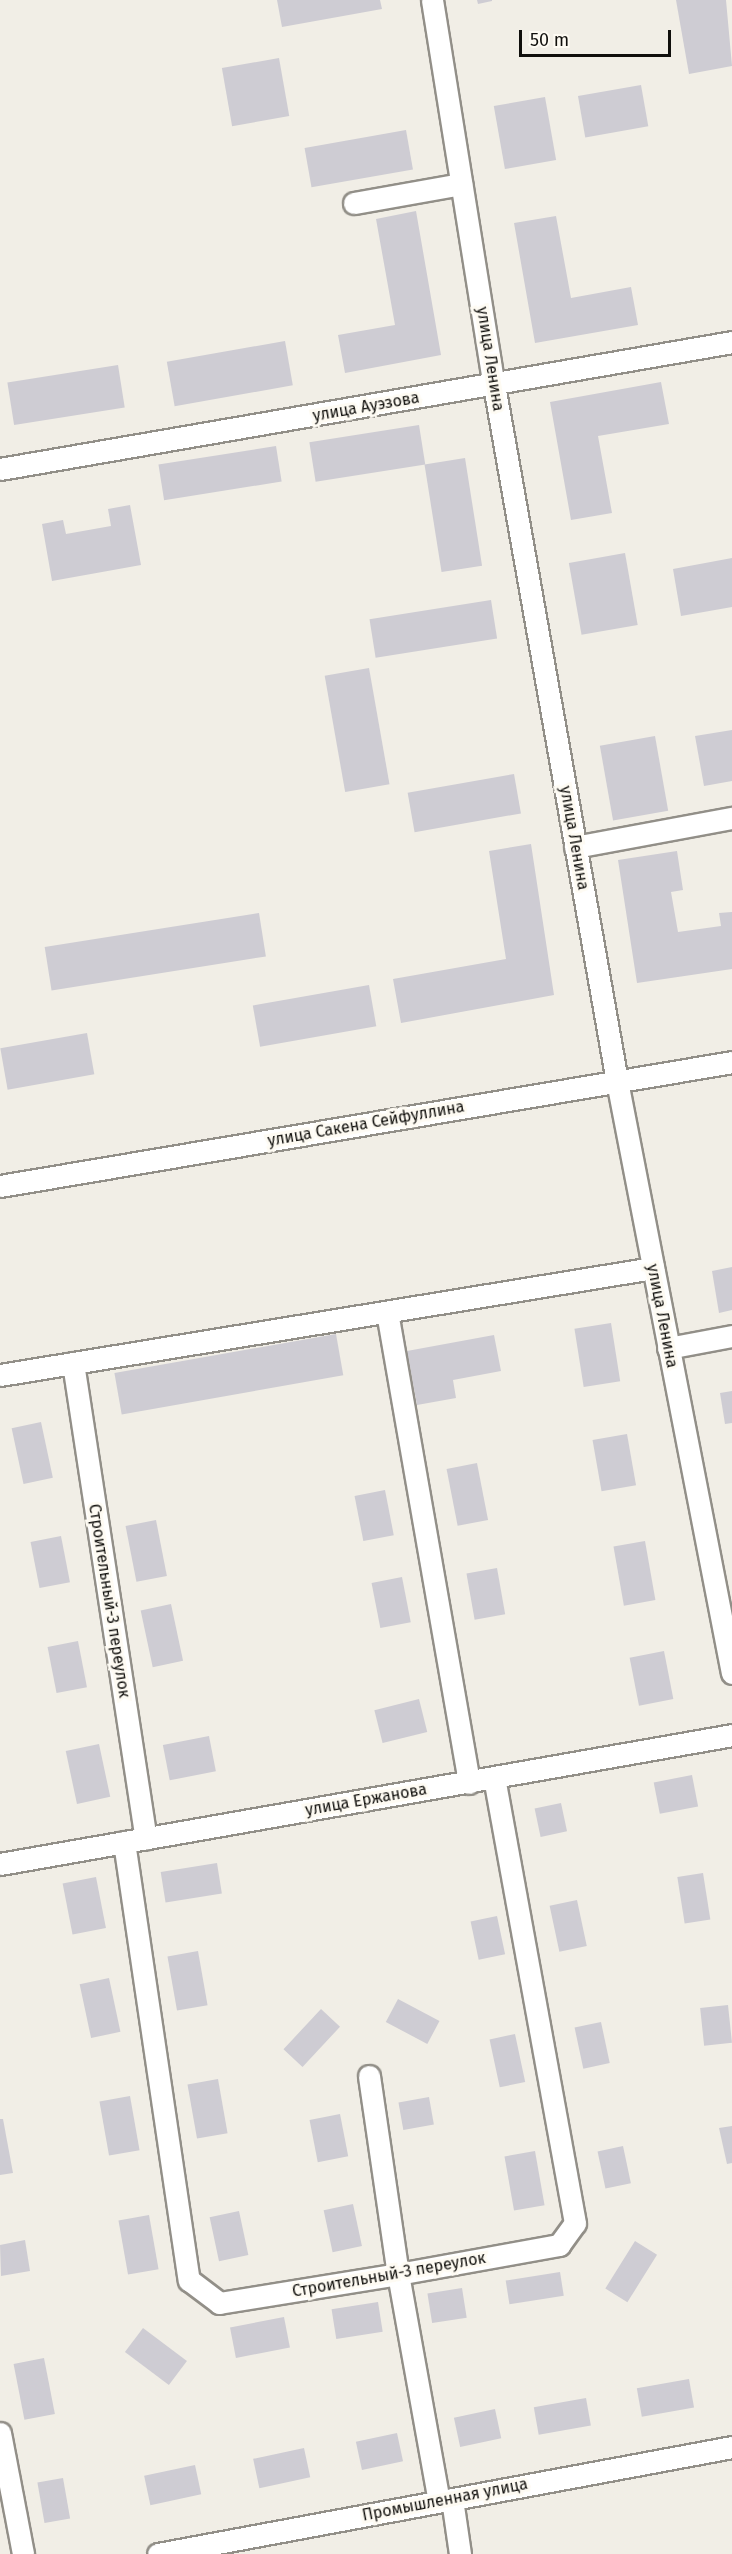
<!DOCTYPE html>
<html>
<head>
<meta charset="utf-8">
<style>
	body { margin:0 }
	#map { position:relative; width:732px; height:2554px; overflow:hidden; background:#f1eee6; font-family:"Fira Sans",sans-serif }
	div>[style] { position:absolute }
	.building>* { inset:0; background:#ceccd3; transform-origin:0 0 }
	.roads { filter:drop-shadow(2px 0 #928f88) drop-shadow(-2px 0 #928f88) drop-shadow(0 2px #928f88) drop-shadow(0 -2px #928f88) }
	.minor>* { height:21px; margin:-10.5px; padding:0 10.5px; transform-origin:10.5px; border-radius:10.5px; background:#fff }
	span { translate:-50% -50%; white-space:nowrap; text-align:center; line-height:1.15; -webkit-text-stroke:6px #fefbf3; paint-order:stroke }
	.street-label { font-size:16px; color:#100f0c }
	.scale { position:absolute; left:519px; top:30px; width:152px; height:27px; box-sizing:border-box; border:3px solid #100f0c; border-top:0; padding-left:8px; font-size:18px; line-height:21px; white-space:nowrap; color:#100f0c; -webkit-text-stroke:4px #fefbf3; paint-order:stroke }
</style>
</head>
<body>
<div id="map">
	<div class="building">
		<i style="clip-path:polygon(277px 0,380px 0,382px 9px,282px 27px)"></i>
		<i style="clip-path:polygon(477px 0,492px 0,492px 1px,478px 4px)"></i>
		<i style="clip-path:polygon(676px 0,726px 0,732px 66px,689px 74px)"></i>
		<i style="left:279px;top:58px;width:59px;height:58px;rotate:80deg"></i>
		<i style="left:641px;top:85px;width:42px;height:64px;rotate:80deg"></i>
		<i style="left:545px;top:97px;width:64px;height:52px;rotate:80deg"></i>
		<i style="left:406px;top:130px;width:40px;height:103px;rotate:80deg"></i>
		<i style="clip-path:polygon(416px 211px,441px 355px,345px 373px,338px 335px,395px 325px,376px 219px)"></i>
		<i style="clip-path:polygon(556px 216px,571px 298px,631px 287px,638px 325px,535px 343px,514px 223px)"></i>
		<i style="left:285px;top:341px;width:45px;height:120px;rotate:80deg"></i>
		<i style="left:118px;top:365px;width:43px;height:112px;rotate:81deg"></i>
		<i style="clip-path:polygon(661px 382px,669px 424px,598px 436px,612px 513px,571px 520px,550px 402px)"></i>
		<i style="left:419px;top:425px;width:40px;height:111px;rotate:81deg"></i>
		<i style="left:276px;top:446px;width:36px;height:119px;rotate:81deg"></i>
		<i style="left:465px;top:458px;width:109px;height:41px;rotate:81deg"></i>
		<i style="clip-path:polygon(130px 505px,141px 565px,52px 581px,42px 524px,63px 520px,66px 534px,111px 526px,108px 509px)"></i>
		<i style="left:625px;top:553px;width:73px;height:57px;rotate:80deg"></i>
		<i style="clip-path:polygon(732px 558px,732px 607px,681px 616px,673px 569px)"></i>
		<i style="left:491px;top:600px;width:39px;height:123px;rotate:81deg"></i>
		<i style="left:369px;top:668px;width:118px;height:45px;rotate:80deg"></i>
		<i style="clip-path:polygon(732px 730px,732px 781px,704px 786px,695px 736px)"></i>
		<i style="left:655px;top:736px;width:76px;height:56px;rotate:80deg"></i>
		<i style="left:514px;top:774px;width:40px;height:108px;rotate:80deg"></i>
		<i style="clip-path:polygon(531px 844px,554px 995px,401px 1023px,393px 979px,506px 959px,489px 851px)"></i>
		<i style="clip-path:polygon(677px 851px,683px 890px,671px 892px,678px 932px,721px 926px,719px 913px,732px 912px,732px 969px,637px 983px,618px 860px)"></i>
		<i style="left:259px;top:913px;width:44px;height:217px;rotate:81deg"></i>
		<i style="left:369px;top:985px;width:42px;height:118px;rotate:80deg"></i>
		<i style="left:87px;top:1033px;width:42px;height:88px;rotate:80deg"></i>
		<i style="clip-path:polygon(732px 1267px,732px 1310px,719px 1313px,712px 1271px)"></i>
		<i style="left:611px;top:1323px;width:59px;height:37px;rotate:81deg"></i>
		<i style="left:336px;top:1334px;width:42px;height:225px;rotate:80deg"></i>
		<i style="clip-path:polygon(494px 1335px,501px 1371px,453px 1380px,456px 1398px,417px 1405px,407px 1351px)"></i>
		<i style="clip-path:polygon(732px 1391px,732px 1423px,725px 1424px,720px 1393px)"></i>
		<i style="left:41px;top:1422px;width:57px;height:30px;rotate:78deg"></i>
		<i style="left:627px;top:1434px;width:52px;height:35px;rotate:80deg"></i>
		<i style="left:477px;top:1463px;width:58px;height:31px;rotate:79deg"></i>
		<i style="left:385px;top:1490px;width:46px;height:31px;rotate:79deg"></i>
		<i style="left:156px;top:1520px;width:57px;height:31px;rotate:79deg"></i>
		<i style="left:61px;top:1536px;width:47px;height:31px;rotate:79deg"></i>
		<i style="left:645px;top:1541px;width:60px;height:32px;rotate:80deg"></i>
		<i style="left:497px;top:1568px;width:47px;height:31px;rotate:80deg"></i>
		<i style="left:402px;top:1577px;width:46px;height:31px;rotate:79deg"></i>
		<i style="left:171px;top:1604px;width:58px;height:31px;rotate:78deg"></i>
		<i style="left:78px;top:1641px;width:47px;height:31px;rotate:79deg"></i>
		<i style="left:664px;top:1651px;width:49px;height:35px;rotate:79deg"></i>
		<i style="left:419px;top:1699px;width:34px;height:46px;rotate:76deg"></i>
		<i style="left:209px;top:1736px;width:36px;height:47px;rotate:79deg"></i>
		<i style="left:99px;top:1744px;width:54px;height:34px;rotate:78deg"></i>
		<i style="left:692px;top:1775px;width:32px;height:39px;rotate:79deg"></i>
		<i style="left:561px;top:1803px;width:29px;height:27px;rotate:78deg"></i>
		<i style="left:217px;top:1863px;width:31px;height:57px;rotate:81deg"></i>
		<i style="left:703px;top:1873px;width:47px;height:26px;rotate:81deg"></i>
		<i style="left:96px;top:1877px;width:52px;height:34px;rotate:79deg"></i>
		<i style="left:577px;top:1900px;width:47px;height:28px;rotate:78deg"></i>
		<i style="left:497px;top:1916px;width:39px;height:27px;rotate:78deg"></i>
		<i style="left:198px;top:1951px;width:55px;height:31px;rotate:80deg"></i>
		<i style="left:109px;top:1978px;width:55px;height:30px;rotate:78deg"></i>
		<i style="left:398px;top:1999px;width:47px;height:26px;rotate:28deg"></i>
		<i style="left:728px;top:2005px;width:38px;height:28px;rotate:84deg"></i>
		<i style="left:321px;top:2009px;width:26px;height:55px;rotate:43deg"></i>
		<i style="left:601px;top:2022px;width:42px;height:27px;rotate:78deg"></i>
		<i style="left:515px;top:2034px;width:49px;height:26px;rotate:78deg"></i>
		<i style="left:218px;top:2079px;width:55px;height:31px;rotate:80deg"></i>
		<i style="left:130px;top:2096px;width:55px;height:31px;rotate:80deg"></i>
		<i style="left:429px;top:2097px;width:28px;height:31px;rotate:80deg"></i>
		<i style="left:340px;top:2114px;width:43px;height:31px;rotate:79deg"></i>
		<i style="clip-path:polygon(0 2119px,3px 2119px,13px 2173px,0 2175px)"></i>
		<i style="clip-path:polygon(732px 2126px,732px 2163px,727px 2164px,719px 2128px)"></i>
		<i style="left:623px;top:2146px;width:38px;height:26px;rotate:78deg"></i>
		<i style="left:535px;top:2151px;width:55px;height:31px;rotate:80deg"></i>
		<i style="left:353px;top:2204px;width:43px;height:30px;rotate:78deg"></i>
		<i style="left:239px;top:2211px;width:45px;height:30px;rotate:78deg"></i>
		<i style="left:149px;top:2215px;width:55px;height:31px;rotate:80deg"></i>
		<i style="clip-path:polygon(25px 2240px,30px 2271px,1px 2276px,0 2245px)"></i>
		<i style="left:635px;top:2241px;width:26px;height:56px;rotate:32deg"></i>
		<i style="left:560px;top:2272px;width:24px;height:55px;rotate:81deg"></i>
		<i style="left:462px;top:2288px;width:30px;height:35px;rotate:81deg"></i>
		<i style="left:378px;top:2302px;width:30px;height:47px;rotate:81deg"></i>
		<i style="left:284px;top:2317px;width:31px;height:55px;rotate:79deg"></i>
		<i style="left:143px;top:2328px;width:55px;height:30px;rotate:37deg"></i>
		<i style="left:44px;top:2358px;width:57px;height:31px;rotate:79deg"></i>
		<i style="left:689px;top:2379px;width:29px;height:53px;rotate:80deg"></i>
		<i style="left:586px;top:2398px;width:28px;height:53px;rotate:80deg"></i>
		<i style="left:495px;top:2409px;width:30px;height:42px;rotate:78deg"></i>
		<i style="left:397px;top:2433px;width:29px;height:42px;rotate:78deg"></i>
		<i style="left:304px;top:2448px;width:30px;height:52px;rotate:78deg"></i>
		<i style="left:195px;top:2465px;width:30px;height:52px;rotate:78deg"></i>
		<i style="left:63px;top:2478px;width:41px;height:26px;rotate:80deg"></i>
	</div>
	<div class="roads">
		<div class="minor">
			<i style="left:432px;top:0;width:390px;rotate:80.9deg"></i>
			<i style="left:494px;top:385px;width:707px;rotate:79.98deg"></i>
			<i style="left:617px;top:1081px;width:603px;rotate:79.01deg"></i>
			<i style="left:354px;top:203px;width:109px;rotate:-10.1deg"></i>
			<i style="left:0;top:469px;width:743px;rotate:-9.84deg"></i>
			<i style="left:575px;top:847px;width:160px;rotate:-10.5deg"></i>
			<i style="left:0;top:1186px;width:742px;rotate:-9.61deg"></i>
			<i style="left:387px;top:1312px;width:478px;rotate:80.1deg"></i>
			<i style="left:668px;top:1348px;width:65px;rotate:-10.6deg"></i>
			<i style="left:73px;top:1363px;width:481px;rotate:81.3deg"></i>
			<i style="left:0;top:1375px;width:662px;rotate:-9.31deg"></i>
			<i style="left:124px;top:1842px;width:443px;rotate:81.6deg"></i>
			<i style="left:189px;top:2280px;width:38px;rotate:37deg"></i>
			<i style="left:219px;top:2303px;width:181px;rotate:-9.2deg"></i>
			<i style="left:398px;top:2274px;width:164px;rotate:-10.2deg"></i>
			<i style="left:559px;top:2245px;width:27px;rotate:-54deg"></i>
			<i style="left:575px;top:2223px;width:452px;rotate:-100.3deg"></i>
			<i style="left:0;top:1864px;width:743px;rotate:-9.99deg"></i>
			<i style="left:369px;top:2076px;width:200px;rotate:81.7deg"></i>
			<i style="left:398px;top:2274px;width:231px;rotate:79.8deg"></i>
			<i style="left:0;top:2433px;width:123px;rotate:79.2deg"></i>
			<i style="left:452px;top:2499px;width:56px;rotate:81.7deg"></i>
			<i style="left:158px;top:2554px;width:584px;rotate:-10.56deg"></i>
		</div>
	</div>
	<div class="street-label">
		<span style="left:490px;top:359px;rotate:81deg">улица Ленина</span>
		<span style="left:366px;top:407px;rotate:-10deg">улица Ауэзова</span>
		<span style="left:574px;top:838px;rotate:80deg">улица Ленина</span>
		<span style="left:366px;top:1124px;rotate:-10deg">улица Сакена Сейфуллина</span>
		<span style="left:662px;top:1316px;rotate:79deg">улица Ленина</span>
		<span style="left:109px;top:1601px;rotate:81deg">Строительный-3 переулок</span>
		<span style="left:366px;top:1800px;rotate:-10deg">улица Ержанова</span>
		<span style="left:389px;top:2275px;rotate:-10deg">Строительный-3 переулок</span>
		<span style="left:445px;top:2500px;rotate:-11deg">Промышленная улица</span>
	</div>
	<div class="scale">50 m</div>
</div>
</body>
</html>
